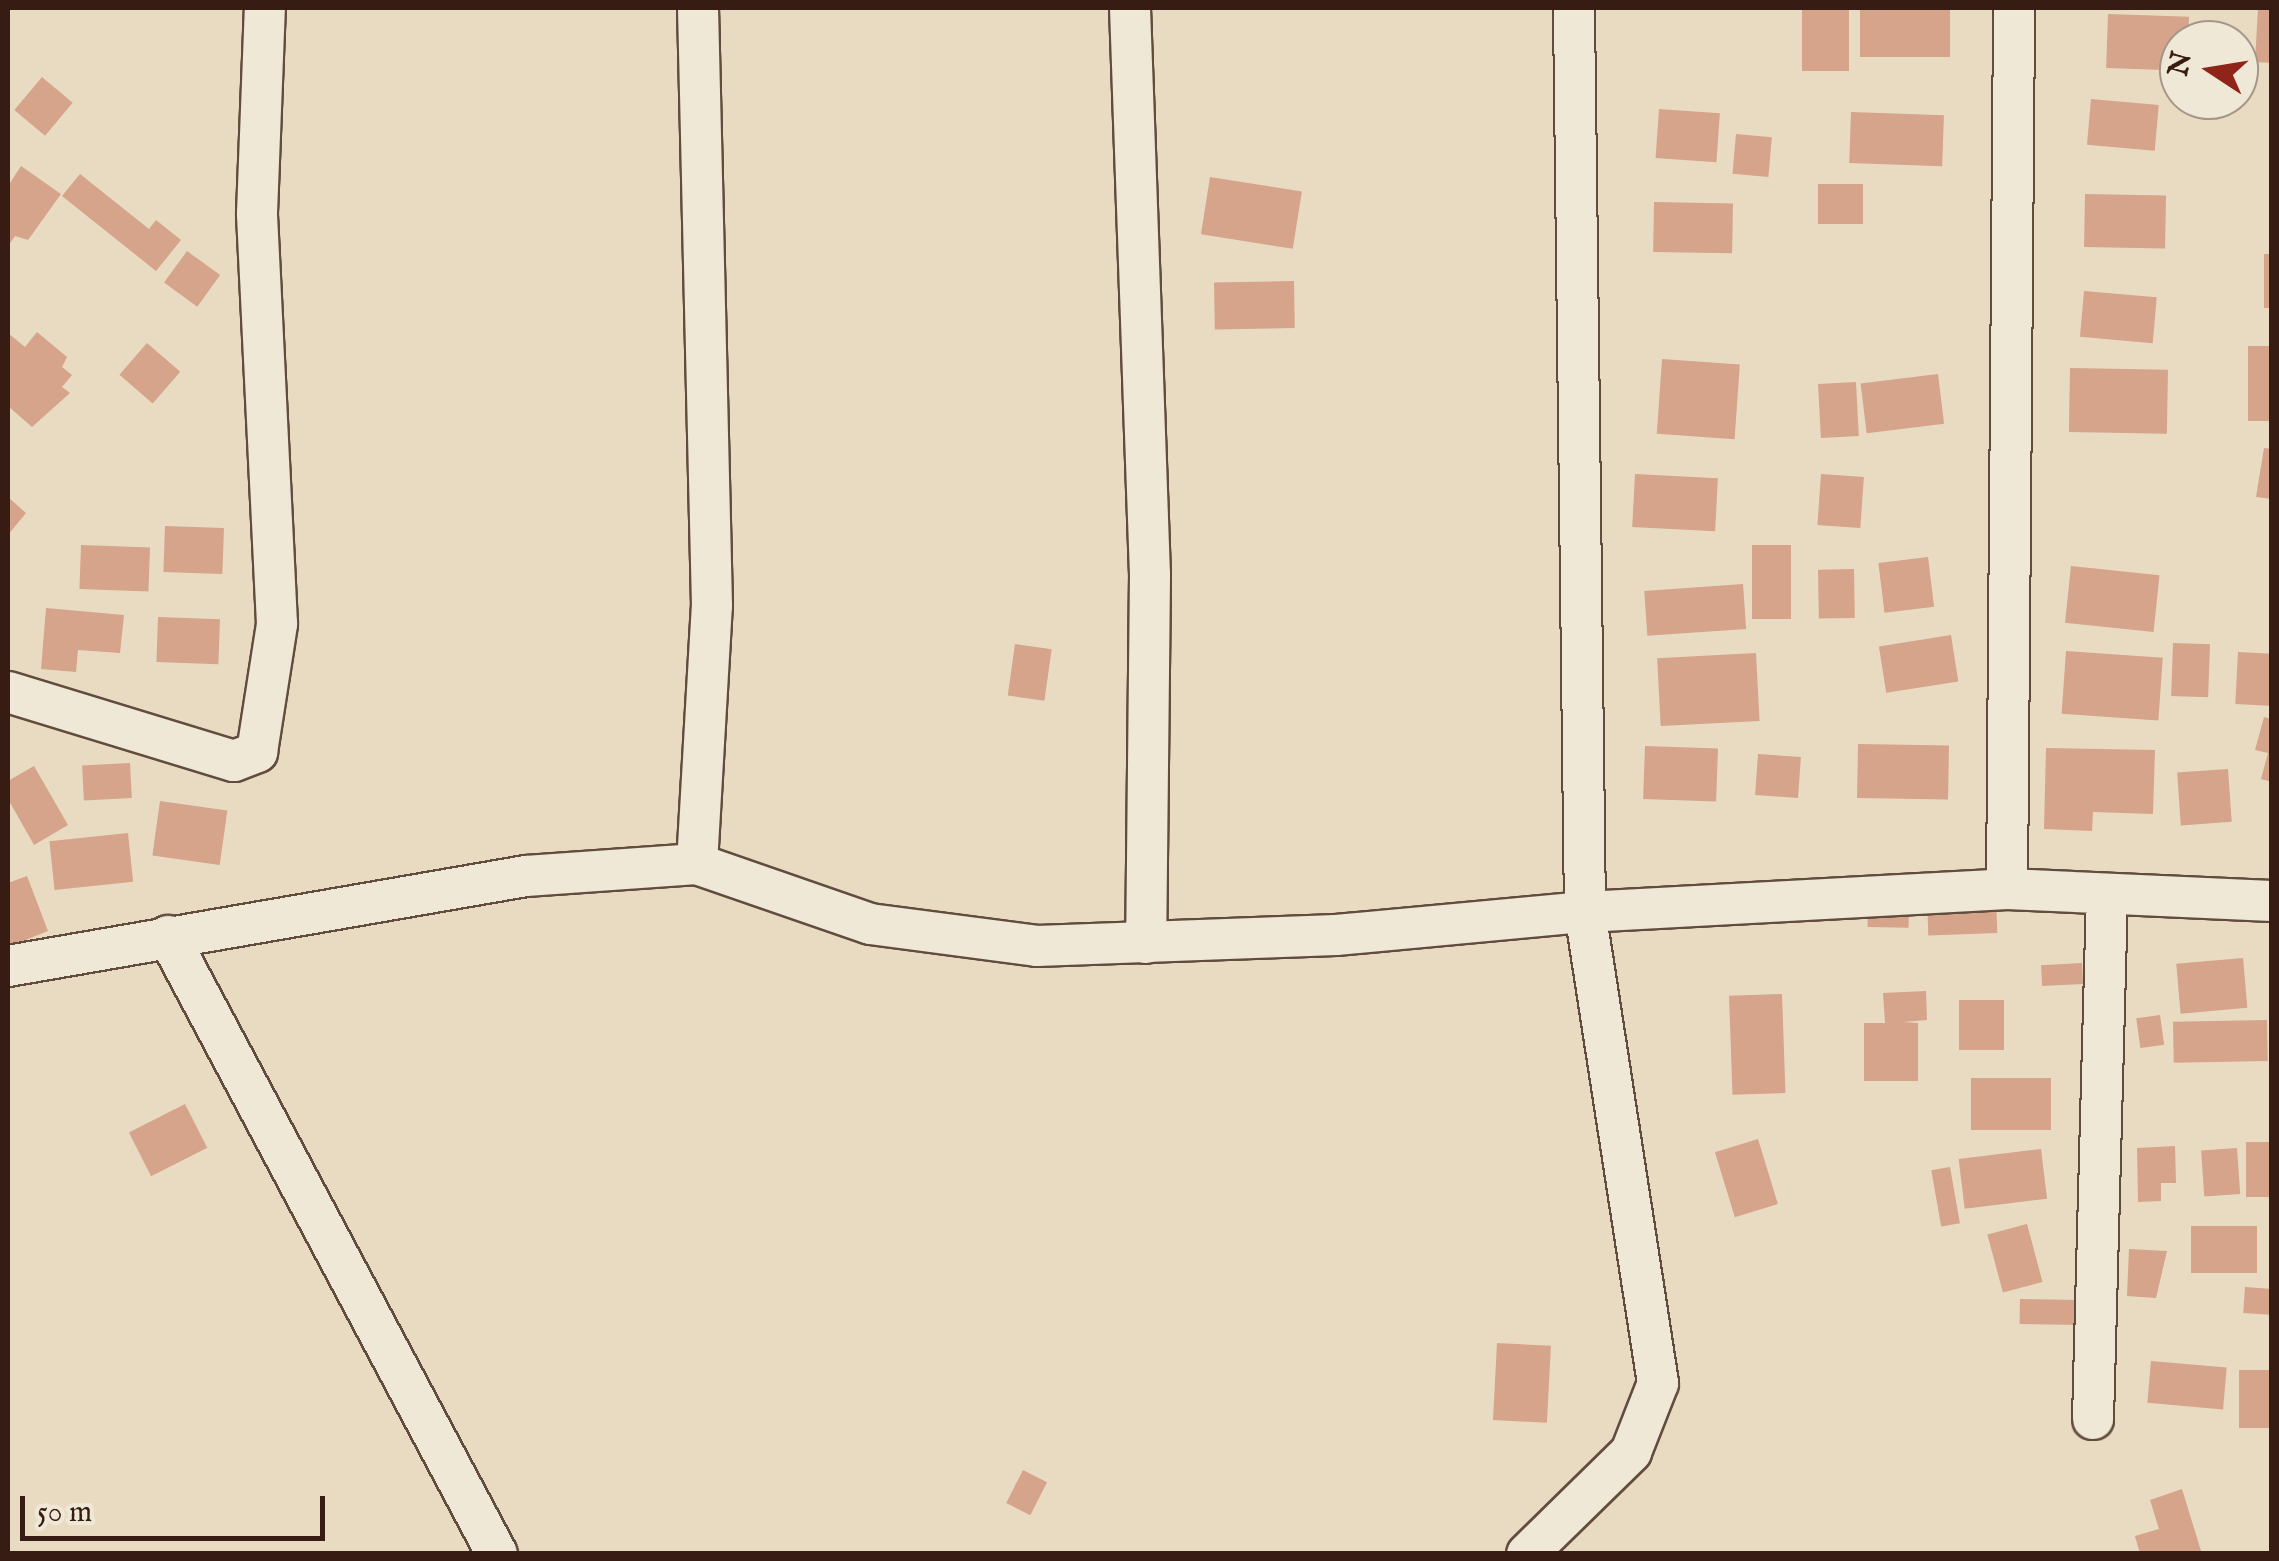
<!DOCTYPE html>
<html>
<head>
<meta charset="utf-8">
<style>
	body { margin:0 }
	#map { position:relative; width:2279px; height:1561px; overflow:hidden; background:#e8dbc1; font-family:"IM FELL English",serif }
	div>[style] { position:absolute }
	.building>* { inset:0; background:#d5a48a; transform-origin:0 0 }
	.roads { filter:drop-shadow(2px 0 #624c3e) drop-shadow(-2px 0 #624c3e) drop-shadow(0 2px #624c3e) drop-shadow(0 -2px #624c3e) }
	.minor>* { height:40px; margin:-20px; padding:0 20px; transform-origin:20px; border-radius:20px; background:#f0e8d7 }
	span { translate:-50% -50%; white-space:nowrap; text-align:center; line-height:1.15; -webkit-text-stroke:8px #f0e8d7; paint-order:stroke }
	.frame { position:absolute; inset:0; border:10px solid #361c13; pointer-events:none }
	.north { position:absolute; left:2159px; top:20px; width:100px; height:100px; box-sizing:border-box; background:#f0e8d7; border:2px solid #a69689; border-radius:50%; rotate:282deg; font-size:28px; font-weight:700; line-height:40px; text-align:center; color:#361c13 }
	.north::after { content:''; display:block; margin:auto; width:35px; height:45px; background:#8f2418; clip-path:polygon(50% 0,100% 100%,50% 72%,0 100%) }
	.scale { position:absolute; left:20px; top:1496px; width:305px; height:45px; box-sizing:border-box; border:5px solid #361c13; border-top:0; padding-left:12px; font-size:30px; line-height:35px; white-space:nowrap; color:#361c13; -webkit-text-stroke:8px #f0e8d7; paint-order:stroke }
</style>
</head>
<body>
<div id="map">
	<div class="building">
		<i style="left:1802px;top:8px;width:47px;height:63px"></i>
		<i style="left:1860px;top:8px;width:90px;height:49px"></i>
		<i style="clip-path:polygon(2258px 8px,2272px 8px,2272px 63px,2255px 62px)"></i>
		<i style="left:2108px;top:14px;width:81px;height:54px;rotate:2deg"></i>
		<i style="left:42px;top:77px;width:40px;height:43px;rotate:40deg"></i>
		<i style="left:2091px;top:99px;width:68px;height:46px;rotate:5deg"></i>
		<i style="left:1659px;top:109px;width:61px;height:49px;rotate:4deg"></i>
		<i style="left:1851px;top:112px;width:93px;height:51px;rotate:2deg"></i>
		<i style="left:1736px;top:134px;width:36px;height:40px;rotate:5deg"></i>
		<i style="clip-path:polygon(21px 166px,61px 194px,28px 240px,15px 236px,8px 246px,8px 186px)"></i>
		<i style="clip-path:polygon(80px 174px,149px 229px,156px 220px,181px 240px,156px 271px,62px 196px)"></i>
		<i style="left:1210px;top:177px;width:93px;height:58px;rotate:9deg"></i>
		<i style="left:1818px;top:184px;width:45px;height:40px"></i>
		<i style="left:2085px;top:194px;width:81px;height:53px;rotate:1deg"></i>
		<i style="left:1654px;top:202px;width:79px;height:50px;rotate:1deg"></i>
		<i style="left:187px;top:251px;width:41px;height:39px;rotate:36deg"></i>
		<i style="left:2264px;top:254px;width:8px;height:54px"></i>
		<i style="left:1294px;top:281px;width:47px;height:80px;rotate:89deg"></i>
		<i style="left:2084px;top:291px;width:73px;height:46px;rotate:5deg"></i>
		<i style="clip-path:polygon(37px 332px,67px 357px,62px 367px,72px 375px,62px 387px,70px 393px,32px 427px,8px 406px,8px 333px,25px 347px)"></i>
		<i style="left:147px;top:343px;width:44px;height:42px;rotate:41deg"></i>
		<i style="left:2272px;top:346px;width:75px;height:24px;rotate:90deg"></i>
		<i style="left:1662px;top:359px;width:78px;height:75px;rotate:4deg"></i>
		<i style="left:2070px;top:368px;width:98px;height:64px;rotate:1deg"></i>
		<i style="left:1938px;top:374px;width:50px;height:78px;rotate:83deg"></i>
		<i style="left:1856px;top:382px;width:54px;height:38px;rotate:87deg"></i>
		<i style="clip-path:polygon(2264px 448px,2272px 449px,2272px 499px,2256px 497px)"></i>
		<i style="left:1635px;top:474px;width:83px;height:53px;rotate:3deg"></i>
		<i style="left:1821px;top:474px;width:43px;height:51px;rotate:4deg"></i>
		<i style="clip-path:polygon(8px 497px,26px 513px,8px 535px)"></i>
		<i style="left:165px;top:526px;width:59px;height:46px;rotate:2deg"></i>
		<i style="left:81px;top:545px;width:69px;height:44px;rotate:2deg"></i>
		<i style="left:1752px;top:545px;width:39px;height:74px"></i>
		<i style="left:1928px;top:557px;width:50px;height:50px;rotate:83deg"></i>
		<i style="left:2071px;top:566px;width:89px;height:57px;rotate:6deg"></i>
		<i style="left:1854px;top:569px;width:49px;height:36px;rotate:89deg"></i>
		<i style="left:1743px;top:584px;width:45px;height:99px;rotate:86deg"></i>
		<i style="clip-path:polygon(46px 608px,124px 615px,120px 653px,78px 650px,76px 672px,41px 669px)"></i>
		<i style="left:158px;top:617px;width:62px;height:45px;rotate:2deg"></i>
		<i style="left:1951px;top:635px;width:47px;height:73px;rotate:81deg"></i>
		<i style="left:2173px;top:643px;width:37px;height:53px;rotate:2deg"></i>
		<i style="left:1015px;top:644px;width:37px;height:52px;rotate:8deg"></i>
		<i style="left:2066px;top:651px;width:97px;height:63px;rotate:4deg"></i>
		<i style="left:2238px;top:652px;width:34px;height:52px;rotate:3deg"></i>
		<i style="left:1756px;top:653px;width:68px;height:99px;rotate:87deg"></i>
		<i style="clip-path:polygon(2264px 717px,2272px 719px,2272px 782px,2261px 779px,2268px 753px,2255px 750px)"></i>
		<i style="left:1858px;top:744px;width:91px;height:54px;rotate:1deg"></i>
		<i style="left:1645px;top:746px;width:73px;height:53px;rotate:2deg"></i>
		<i style="clip-path:polygon(2046px 748px,2155px 750px,2153px 814px,2093px 812px,2092px 831px,2044px 829px)"></i>
		<i style="left:1758px;top:754px;width:43px;height:41px;rotate:4deg"></i>
		<i style="left:130px;top:763px;width:35px;height:48px;rotate:87deg"></i>
		<i style="clip-path:polygon(34px 766px,68px 825px,34px 845px,8px 799px,8px 781px)"></i>
		<i style="left:2228px;top:769px;width:53px;height:51px;rotate:86deg"></i>
		<i style="left:160px;top:801px;width:68px;height:55px;rotate:8deg"></i>
		<i style="left:128px;top:833px;width:49px;height:79px;rotate:84deg"></i>
		<i style="clip-path:polygon(27px 876px,48px 931px,8px 947px,8px 883px)"></i>
		<i style="left:1996px;top:896px;width:37px;height:69px;rotate:88deg"></i>
		<i style="left:1868px;top:899px;width:41px;height:28px;rotate:1deg"></i>
		<i style="left:2243px;top:958px;width:50px;height:67px;rotate:85deg"></i>
		<i style="left:2082px;top:963px;width:21px;height:41px;rotate:87deg"></i>
		<i style="clip-path:polygon(1926px 991px,1927px 1020px,1903px 1022px,1918px 1023px,1918px 1081px,1864px 1081px,1864px 1023px,1885px 1023px,1883px 993px)"></i>
		<i style="left:1782px;top:994px;width:99px;height:53px;rotate:88deg"></i>
		<i style="left:1959px;top:1000px;width:45px;height:50px"></i>
		<i style="left:2160px;top:1015px;width:30px;height:24px;rotate:82deg"></i>
		<i style="left:2267px;top:1020px;width:41px;height:94px;rotate:89deg"></i>
		<i style="left:1971px;top:1078px;width:80px;height:52px"></i>
		<i style="left:185px;top:1104px;width:49px;height:63px;rotate:63deg"></i>
		<i style="left:1758px;top:1139px;width:68px;height:45px;rotate:73deg"></i>
		<i style="left:2272px;top:1142px;width:55px;height:26px;rotate:90deg"></i>
		<i style="clip-path:polygon(2175px 1146px,2176px 1183px,2161px 1183px,2161px 1201px,2138px 1202px,2137px 1148px)"></i>
		<i style="left:2237px;top:1148px;width:46px;height:36px;rotate:86deg"></i>
		<i style="left:2041px;top:1149px;width:50px;height:83px;rotate:83deg"></i>
		<i style="left:1950px;top:1167px;width:57px;height:19px;rotate:80deg"></i>
		<i style="left:2027px;top:1224px;width:60px;height:41px;rotate:75deg"></i>
		<i style="left:2191px;top:1226px;width:66px;height:47px"></i>
		<i style="clip-path:polygon(2129px 1249px,2167px 1251px,2156px 1298px,2127px 1296px)"></i>
		<i style="left:2245px;top:1287px;width:27px;height:26px;rotate:4deg"></i>
		<i style="left:2020px;top:1299px;width:63px;height:25px;rotate:1deg"></i>
		<i style="left:1497px;top:1343px;width:54px;height:77px;rotate:3deg"></i>
		<i style="left:2151px;top:1361px;width:76px;height:42px;rotate:5deg"></i>
		<i style="left:2272px;top:1370px;width:58px;height:33px;rotate:90deg"></i>
		<i style="left:1023px;top:1470px;width:27px;height:37px;rotate:27deg"></i>
		<i style="clip-path:polygon(2182px 1489px,2202px 1554px,2140px 1554px,2135px 1536px,2159px 1529px,2150px 1500px)"></i>
	</div>
	<div class="roads">
		<div class="minor">
			<i style="left:1130px;top:8px;width:567px;rotate:87.98deg"></i>
			<i style="left:1150px;top:575px;width:368px;rotate:90.6deg"></i>
			<i style="left:8px;top:692px;width:236px;rotate:17deg"></i>
			<i style="left:234px;top:761px;width:25px;rotate:-21deg"></i>
			<i style="left:257px;top:752px;width:130px;rotate:-81.1deg"></i>
			<i style="left:277px;top:624px;width:411px;rotate:-92.8deg"></i>
			<i style="left:257px;top:213px;width:205px;rotate:-87.8deg"></i>
			<i style="left:697px;top:864px;width:258px;rotate:-86.7deg"></i>
			<i style="left:712px;top:606px;width:598px;rotate:-91.34deg"></i>
			<i style="left:2007px;top:889px;width:881px;rotate:-89.54deg"></i>
			<i style="left:168px;top:936px;width:700px;rotate:61.97deg"></i>
			<i style="left:8px;top:966px;width:526px;rotate:-9.86deg"></i>
			<i style="left:526px;top:876px;width:171px;rotate:-4deg"></i>
			<i style="left:697px;top:864px;width:183px;rotate:19.1deg"></i>
			<i style="left:870px;top:924px;width:168px;rotate:7.5deg"></i>
			<i style="left:1037px;top:946px;width:299px;rotate:-2.1deg"></i>
			<i style="left:1336px;top:935px;width:250px;rotate:-5.3deg"></i>
			<i style="left:1585px;top:912px;width:904px;rotate:-90.7deg"></i>
			<i style="left:2093px;top:1419px;width:525px;rotate:-88.47deg"></i>
			<i style="left:1527px;top:1554px;width:146px;rotate:-44.4deg"></i>
			<i style="left:1631px;top:1452px;width:74px;rotate:-68.6deg"></i>
			<i style="left:1658px;top:1383px;width:477px;rotate:-98.8deg"></i>
			<i style="left:1585px;top:912px;width:423px;rotate:-3.1deg"></i>
			<i style="left:2007px;top:889px;width:265px;rotate:2.6deg"></i>
		</div>
	</div>
	<div class="frame"></div>
	<div class="north">N</div>
	<div class="scale">50 m</div>
</div>
</body>
</html>
